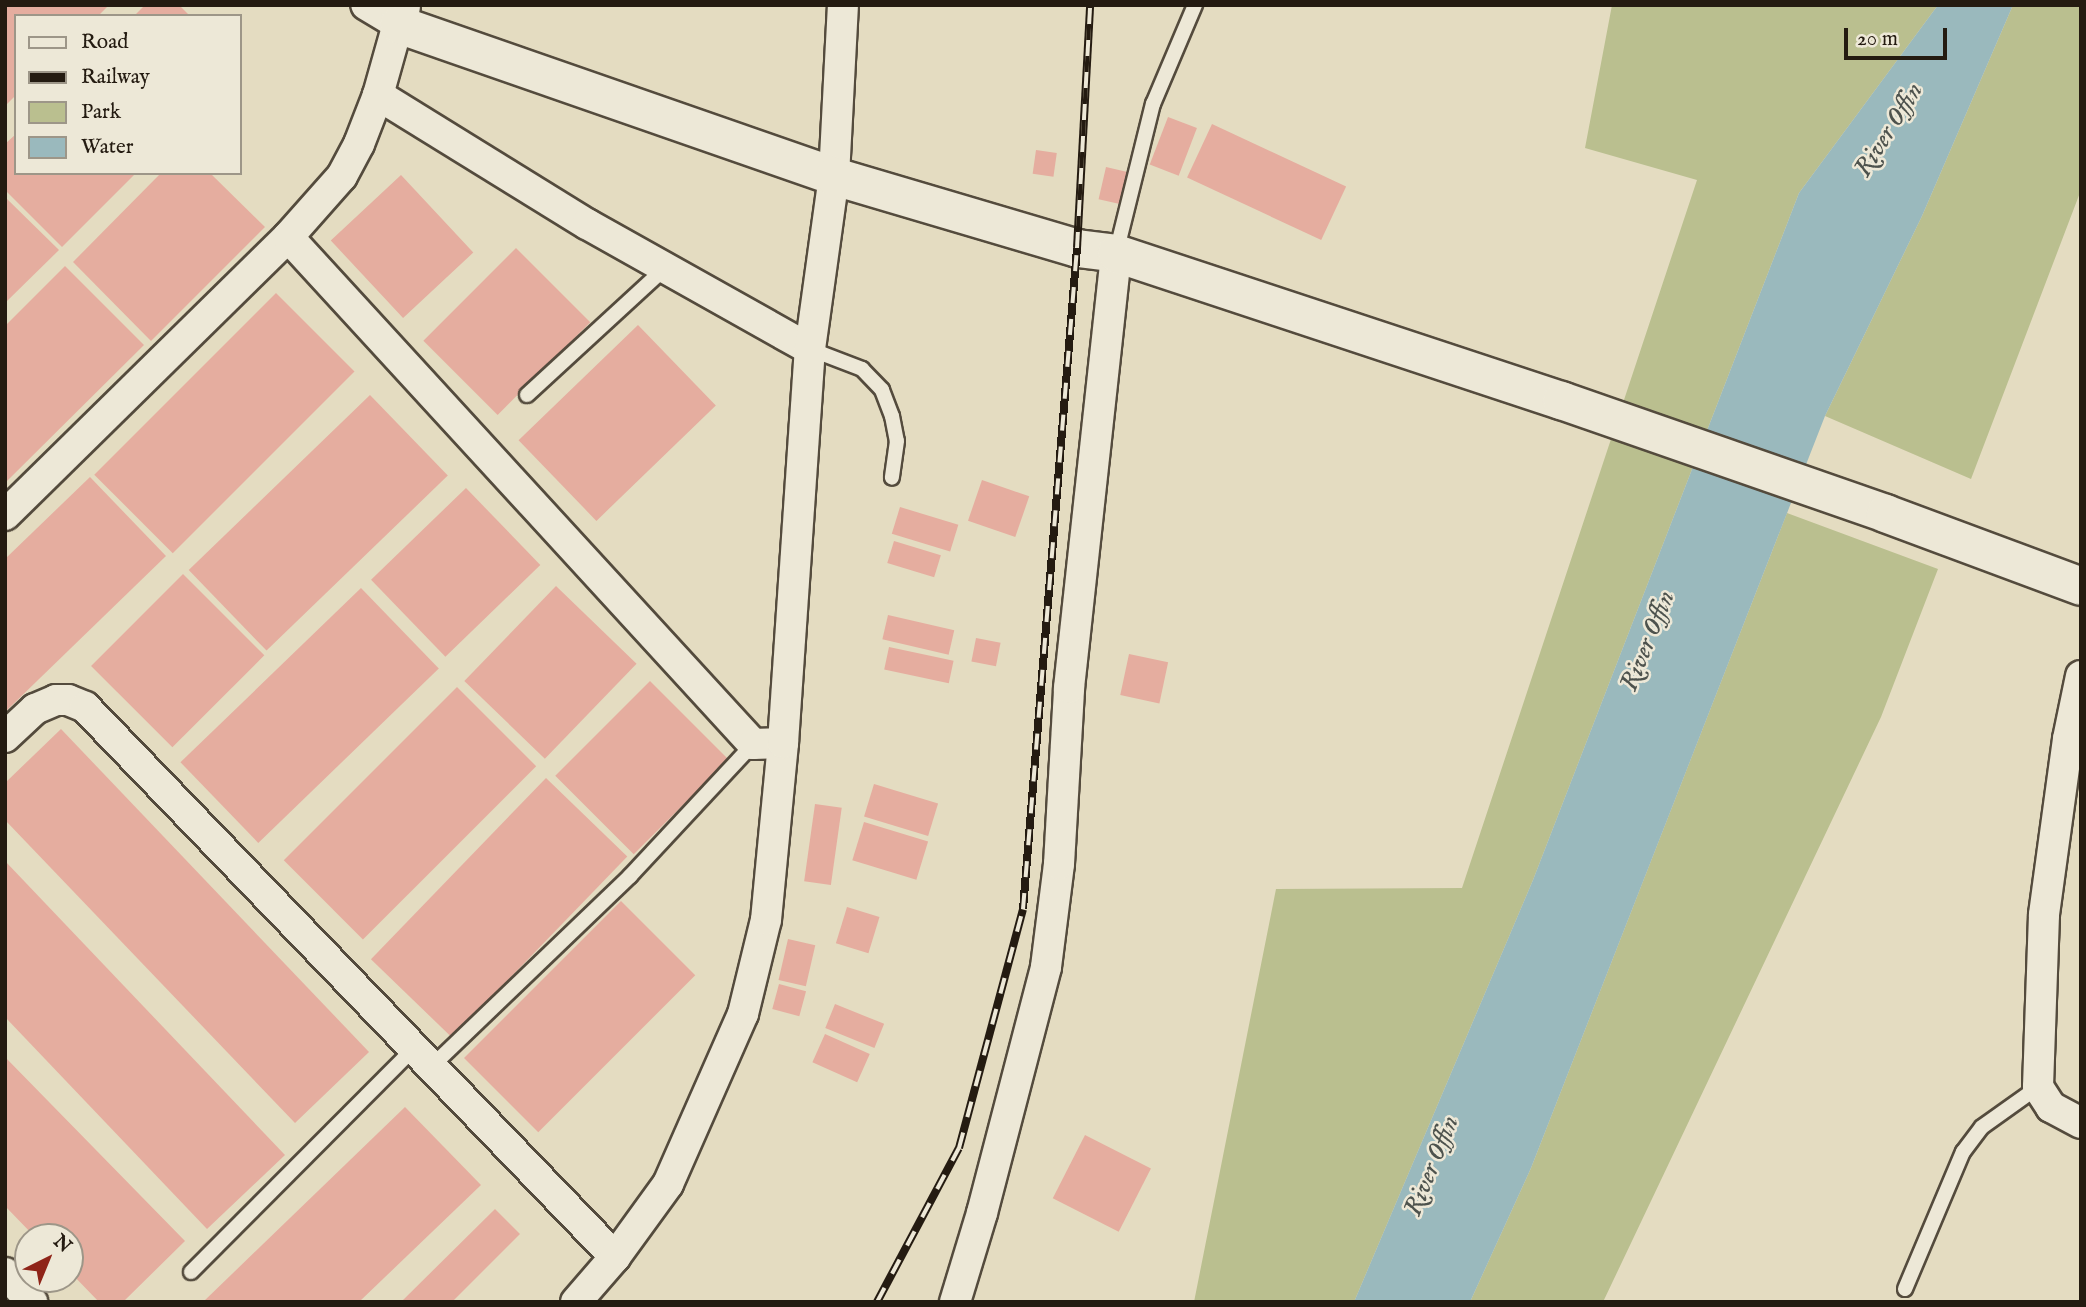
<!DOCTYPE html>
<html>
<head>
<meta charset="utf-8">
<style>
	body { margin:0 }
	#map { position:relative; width:2086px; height:1307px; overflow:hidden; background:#e4dcc1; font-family:"IM FELL English",serif }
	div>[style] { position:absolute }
	.green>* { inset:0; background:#babf8f }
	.water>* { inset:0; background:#9ab9bd }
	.building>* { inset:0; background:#e5ad9f; transform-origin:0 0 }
	.roads { filter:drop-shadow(2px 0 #544b3d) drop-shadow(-2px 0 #544b3d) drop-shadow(0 2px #544b3d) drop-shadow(0 -2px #544b3d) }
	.service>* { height:14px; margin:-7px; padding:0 7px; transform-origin:7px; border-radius:7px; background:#ede8d7 }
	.minor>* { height:30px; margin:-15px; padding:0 15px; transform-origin:15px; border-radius:15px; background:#ede8d7 }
	.tertiary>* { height:37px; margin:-18.5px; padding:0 18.5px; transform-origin:18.5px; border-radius:18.5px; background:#ede8d7 }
	.rail>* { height:8px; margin-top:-4px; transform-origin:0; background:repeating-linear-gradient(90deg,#ede8d7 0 16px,#241b11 0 32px); box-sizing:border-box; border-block:2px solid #241b11 }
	span { translate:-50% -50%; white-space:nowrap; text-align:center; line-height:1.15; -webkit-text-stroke:5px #ede8d7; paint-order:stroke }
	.water-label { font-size:26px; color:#4d524d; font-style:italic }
	.frame { position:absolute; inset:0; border:7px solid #241b11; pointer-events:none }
	.legend { position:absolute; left:14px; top:14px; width:228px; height:161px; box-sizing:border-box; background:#ede8d7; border:2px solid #9d9688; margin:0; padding:9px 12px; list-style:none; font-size:21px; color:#241b11 }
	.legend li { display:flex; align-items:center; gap:14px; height:35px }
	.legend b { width:35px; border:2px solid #9d9688 }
	.north { position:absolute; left:14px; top:1223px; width:70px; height:70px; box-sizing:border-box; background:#ede8d7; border:2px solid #9d9688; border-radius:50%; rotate:43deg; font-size:19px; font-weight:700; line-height:28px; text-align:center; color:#241b11 }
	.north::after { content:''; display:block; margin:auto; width:24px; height:32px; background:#8f2418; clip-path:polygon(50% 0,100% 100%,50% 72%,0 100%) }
	.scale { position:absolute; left:1844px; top:28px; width:103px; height:32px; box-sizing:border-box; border:4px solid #241b11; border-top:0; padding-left:9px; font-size:21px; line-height:24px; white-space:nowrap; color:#241b11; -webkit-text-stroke:5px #ede8d7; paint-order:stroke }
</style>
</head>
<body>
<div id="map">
	<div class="green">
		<i style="clip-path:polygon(1612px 5px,1938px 5px,1799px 193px,1533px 880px,1354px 1302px,1194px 1302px,1276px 889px,1462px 888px,1697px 180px,1585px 148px)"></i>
		<i style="clip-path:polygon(2013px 5px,2081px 5px,2081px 190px,1971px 479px,1825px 416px,1922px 216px)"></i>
		<i style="clip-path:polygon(1787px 513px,1938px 569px,1881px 717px,1603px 1302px,1470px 1302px,1531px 1168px)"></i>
	</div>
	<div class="water">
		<i style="clip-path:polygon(1938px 5px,2013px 5px,1922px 216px,1825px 416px,1531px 1168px,1470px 1302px,1354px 1302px,1533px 880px,1799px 193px)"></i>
	</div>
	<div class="building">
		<i style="clip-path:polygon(5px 5px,109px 5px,98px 16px,16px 16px,16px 95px,5px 106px)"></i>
		<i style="clip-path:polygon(145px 5px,179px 5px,190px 16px,134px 16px)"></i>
		<i style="left:1168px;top:117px;width:31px;height:51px;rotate:21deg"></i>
		<i style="left:1212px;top:124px;width:148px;height:59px;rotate:25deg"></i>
		<i style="clip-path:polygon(16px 134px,16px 173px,136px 173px,62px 247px,5px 190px,5px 144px)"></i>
		<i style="left:1036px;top:150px;width:21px;height:24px;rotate:8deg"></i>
		<i style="left:1106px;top:167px;width:23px;height:33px;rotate:13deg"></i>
		<i style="clip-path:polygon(161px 173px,210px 173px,265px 227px,151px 341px,73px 262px)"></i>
		<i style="left:401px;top:175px;width:106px;height:96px;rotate:47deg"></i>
		<i style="clip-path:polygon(5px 197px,59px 250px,5px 303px)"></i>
		<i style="left:516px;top:248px;width:105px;height:131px;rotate:45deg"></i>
		<i style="clip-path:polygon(65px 266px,144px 345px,5px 483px,5px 326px)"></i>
		<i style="left:276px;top:293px;width:111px;height:257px;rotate:45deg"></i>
		<i style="left:638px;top:325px;width:112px;height:166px;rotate:46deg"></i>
		<i style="left:370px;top:395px;width:112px;height:252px;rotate:46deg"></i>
		<i style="clip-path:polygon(90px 477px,166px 556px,5px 712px,5px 559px)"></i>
		<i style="left:982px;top:480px;width:50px;height:43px;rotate:19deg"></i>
		<i style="left:466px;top:488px;width:107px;height:132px;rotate:46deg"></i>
		<i style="left:900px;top:507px;width:61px;height:28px;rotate:17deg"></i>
		<i style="left:894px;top:541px;width:49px;height:23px;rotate:17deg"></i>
		<i style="left:183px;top:574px;width:115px;height:130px;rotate:45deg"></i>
		<i style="left:556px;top:586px;width:112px;height:132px;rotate:44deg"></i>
		<i style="left:361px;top:588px;width:112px;height:251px;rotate:46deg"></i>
		<i style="left:888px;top:615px;width:68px;height:25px;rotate:13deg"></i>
		<i style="left:976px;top:638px;width:25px;height:24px;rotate:11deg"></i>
		<i style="left:889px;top:647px;width:66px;height:23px;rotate:12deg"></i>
		<i style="left:1129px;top:654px;width:40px;height:42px;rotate:12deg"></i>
		<i style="left:650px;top:681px;width:111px;height:134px;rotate:45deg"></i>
		<i style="left:457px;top:687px;width:112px;height:245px;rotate:45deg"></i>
		<i style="clip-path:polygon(61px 729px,369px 1052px,295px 1123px,5px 820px,5px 783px)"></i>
		<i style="left:546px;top:778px;width:113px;height:252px;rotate:44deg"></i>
		<i style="left:874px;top:784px;width:67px;height:34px;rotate:17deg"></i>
		<i style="left:815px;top:804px;width:27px;height:78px;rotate:8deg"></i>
		<i style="left:864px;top:822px;width:67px;height:40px;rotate:17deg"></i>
		<i style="clip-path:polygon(5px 861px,285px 1155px,207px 1229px,5px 1017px)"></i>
		<i style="left:621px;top:901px;width:105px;height:222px;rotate:45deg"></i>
		<i style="left:847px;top:907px;width:34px;height:38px;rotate:17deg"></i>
		<i style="left:788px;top:939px;width:28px;height:42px;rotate:13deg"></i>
		<i style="left:779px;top:984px;width:28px;height:26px;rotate:15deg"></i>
		<i style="left:835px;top:1004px;width:53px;height:26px;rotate:22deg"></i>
		<i style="left:825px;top:1034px;width:49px;height:31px;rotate:24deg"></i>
		<i style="clip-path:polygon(5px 1057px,185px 1241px,123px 1302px,99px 1302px,70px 1272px,70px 1237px,35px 1237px,5px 1206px)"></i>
		<i style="clip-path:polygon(405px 1107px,481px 1185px,359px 1302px,203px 1302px)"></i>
		<i style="left:1085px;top:1135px;width:74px;height:71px;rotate:27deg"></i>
		<i style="clip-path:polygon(495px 1209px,520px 1234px,452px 1302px,401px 1302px)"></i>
	</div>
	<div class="roads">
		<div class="service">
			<i style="left:1116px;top:253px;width:154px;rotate:-76.1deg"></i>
			<i style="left:1153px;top:104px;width:108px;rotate:-67deg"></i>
			<i style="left:810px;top:349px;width:56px;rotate:21deg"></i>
			<i style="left:862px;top:369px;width:29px;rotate:46deg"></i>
			<i style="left:882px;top:390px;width:28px;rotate:69deg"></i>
			<i style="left:892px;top:416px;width:25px;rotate:79deg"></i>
			<i style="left:897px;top:441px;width:37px;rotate:98deg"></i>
			<i style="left:527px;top:395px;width:188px;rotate:-42.6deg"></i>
			<i style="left:431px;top:1067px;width:276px;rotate:-43.8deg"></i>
			<i style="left:630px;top:876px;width:180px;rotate:-47deg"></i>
			<i style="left:191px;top:1272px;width:316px;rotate:-45.1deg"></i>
			<i style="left:1905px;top:1289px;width:149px;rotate:-67.1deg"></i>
			<i style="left:1963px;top:1152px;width:31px;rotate:-53deg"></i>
			<i style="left:1982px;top:1127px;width:69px;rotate:-35.5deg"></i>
		</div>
		<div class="minor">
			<i style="left:378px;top:95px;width:246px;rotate:31.7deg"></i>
			<i style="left:587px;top:224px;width:256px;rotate:29.3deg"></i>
			<i style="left:288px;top:237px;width:688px;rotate:47.47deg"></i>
			<i style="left:753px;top:744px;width:30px;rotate:-2deg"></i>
			<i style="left:5px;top:515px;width:397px;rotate:-44.5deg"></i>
			<i style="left:288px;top:237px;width:81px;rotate:-48.5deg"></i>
			<i style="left:342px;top:176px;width:36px;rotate:-62deg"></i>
			<i style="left:359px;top:144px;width:53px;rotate:-68.8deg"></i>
			<i style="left:378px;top:95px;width:74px;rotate:-74.3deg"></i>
			<i style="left:398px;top:24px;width:37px;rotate:-149deg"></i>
			<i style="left:2081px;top:676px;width:64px;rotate:101.7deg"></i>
			<i style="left:2068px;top:739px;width:178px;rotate:97.8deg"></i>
			<i style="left:2044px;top:915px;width:172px;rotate:92deg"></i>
			<i style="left:2038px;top:1087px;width:24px;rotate:57deg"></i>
			<i style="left:2051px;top:1107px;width:34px;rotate:28deg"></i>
			<i style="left:5px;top:737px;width:41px;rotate:-43deg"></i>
			<i style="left:35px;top:709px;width:23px;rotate:-23deg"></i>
			<i style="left:56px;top:700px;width:12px"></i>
			<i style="left:68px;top:700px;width:18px;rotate:22deg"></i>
			<i style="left:85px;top:707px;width:764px;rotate:46.06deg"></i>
			<i style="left:5px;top:1273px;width:40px;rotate:47deg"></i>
			<i style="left:576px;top:1302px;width:60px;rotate:-49.1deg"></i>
			<i style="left:615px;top:1257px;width:90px;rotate:-54deg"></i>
			<i style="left:668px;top:1184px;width:186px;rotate:-66.2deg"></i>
			<i style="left:743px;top:1014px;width:97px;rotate:-76.3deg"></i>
			<i style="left:766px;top:920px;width:178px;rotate:-84.5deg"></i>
			<i style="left:783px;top:743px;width:395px;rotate:-86.1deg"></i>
			<i style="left:810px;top:349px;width:175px;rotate:-82.1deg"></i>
			<i style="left:834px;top:176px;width:171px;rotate:-87deg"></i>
			<i style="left:955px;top:1302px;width:93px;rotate:-73.1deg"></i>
			<i style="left:982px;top:1213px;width:254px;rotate:-75.4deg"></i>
			<i style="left:1046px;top:967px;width:104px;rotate:-82.8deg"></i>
			<i style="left:1059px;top:864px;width:176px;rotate:-86.7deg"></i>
			<i style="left:1069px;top:688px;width:438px;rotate:-83.8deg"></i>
		</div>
		<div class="tertiary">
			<i style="left:401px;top:5px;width:19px;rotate:99deg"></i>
			<i style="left:398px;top:24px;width:462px;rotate:19.2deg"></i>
			<i style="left:834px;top:176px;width:253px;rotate:16.5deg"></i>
			<i style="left:1077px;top:248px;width:39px;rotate:7deg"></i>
			<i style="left:1116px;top:253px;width:469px;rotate:18.3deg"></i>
			<i style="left:1561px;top:400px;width:343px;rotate:19.2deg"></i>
			<i style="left:1885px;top:513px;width:209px;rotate:20.4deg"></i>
		</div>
	</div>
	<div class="rail">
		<i style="left:877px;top:1302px;width:174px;rotate:-62deg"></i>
		<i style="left:959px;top:1148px;width:247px;rotate:-75deg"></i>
		<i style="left:1023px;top:909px;width:663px;rotate:-85.33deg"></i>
		<i style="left:1077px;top:248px;width:243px;rotate:-86.9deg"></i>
	</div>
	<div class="water-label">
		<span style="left:1889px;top:130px;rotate:-58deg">River Offin</span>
		<span style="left:1648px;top:641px;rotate:-68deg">River Offin</span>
		<span style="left:1432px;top:1166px;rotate:-68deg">River Offin</span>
	</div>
	<div class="frame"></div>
	<ul class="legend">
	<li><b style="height:9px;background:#ede8d7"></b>Road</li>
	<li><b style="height:9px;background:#241b11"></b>Railway</li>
	<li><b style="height:19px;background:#babf8f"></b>Park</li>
	<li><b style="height:19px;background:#9ab9bd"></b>Water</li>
	</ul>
	<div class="north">N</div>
	<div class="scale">20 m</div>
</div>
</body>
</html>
